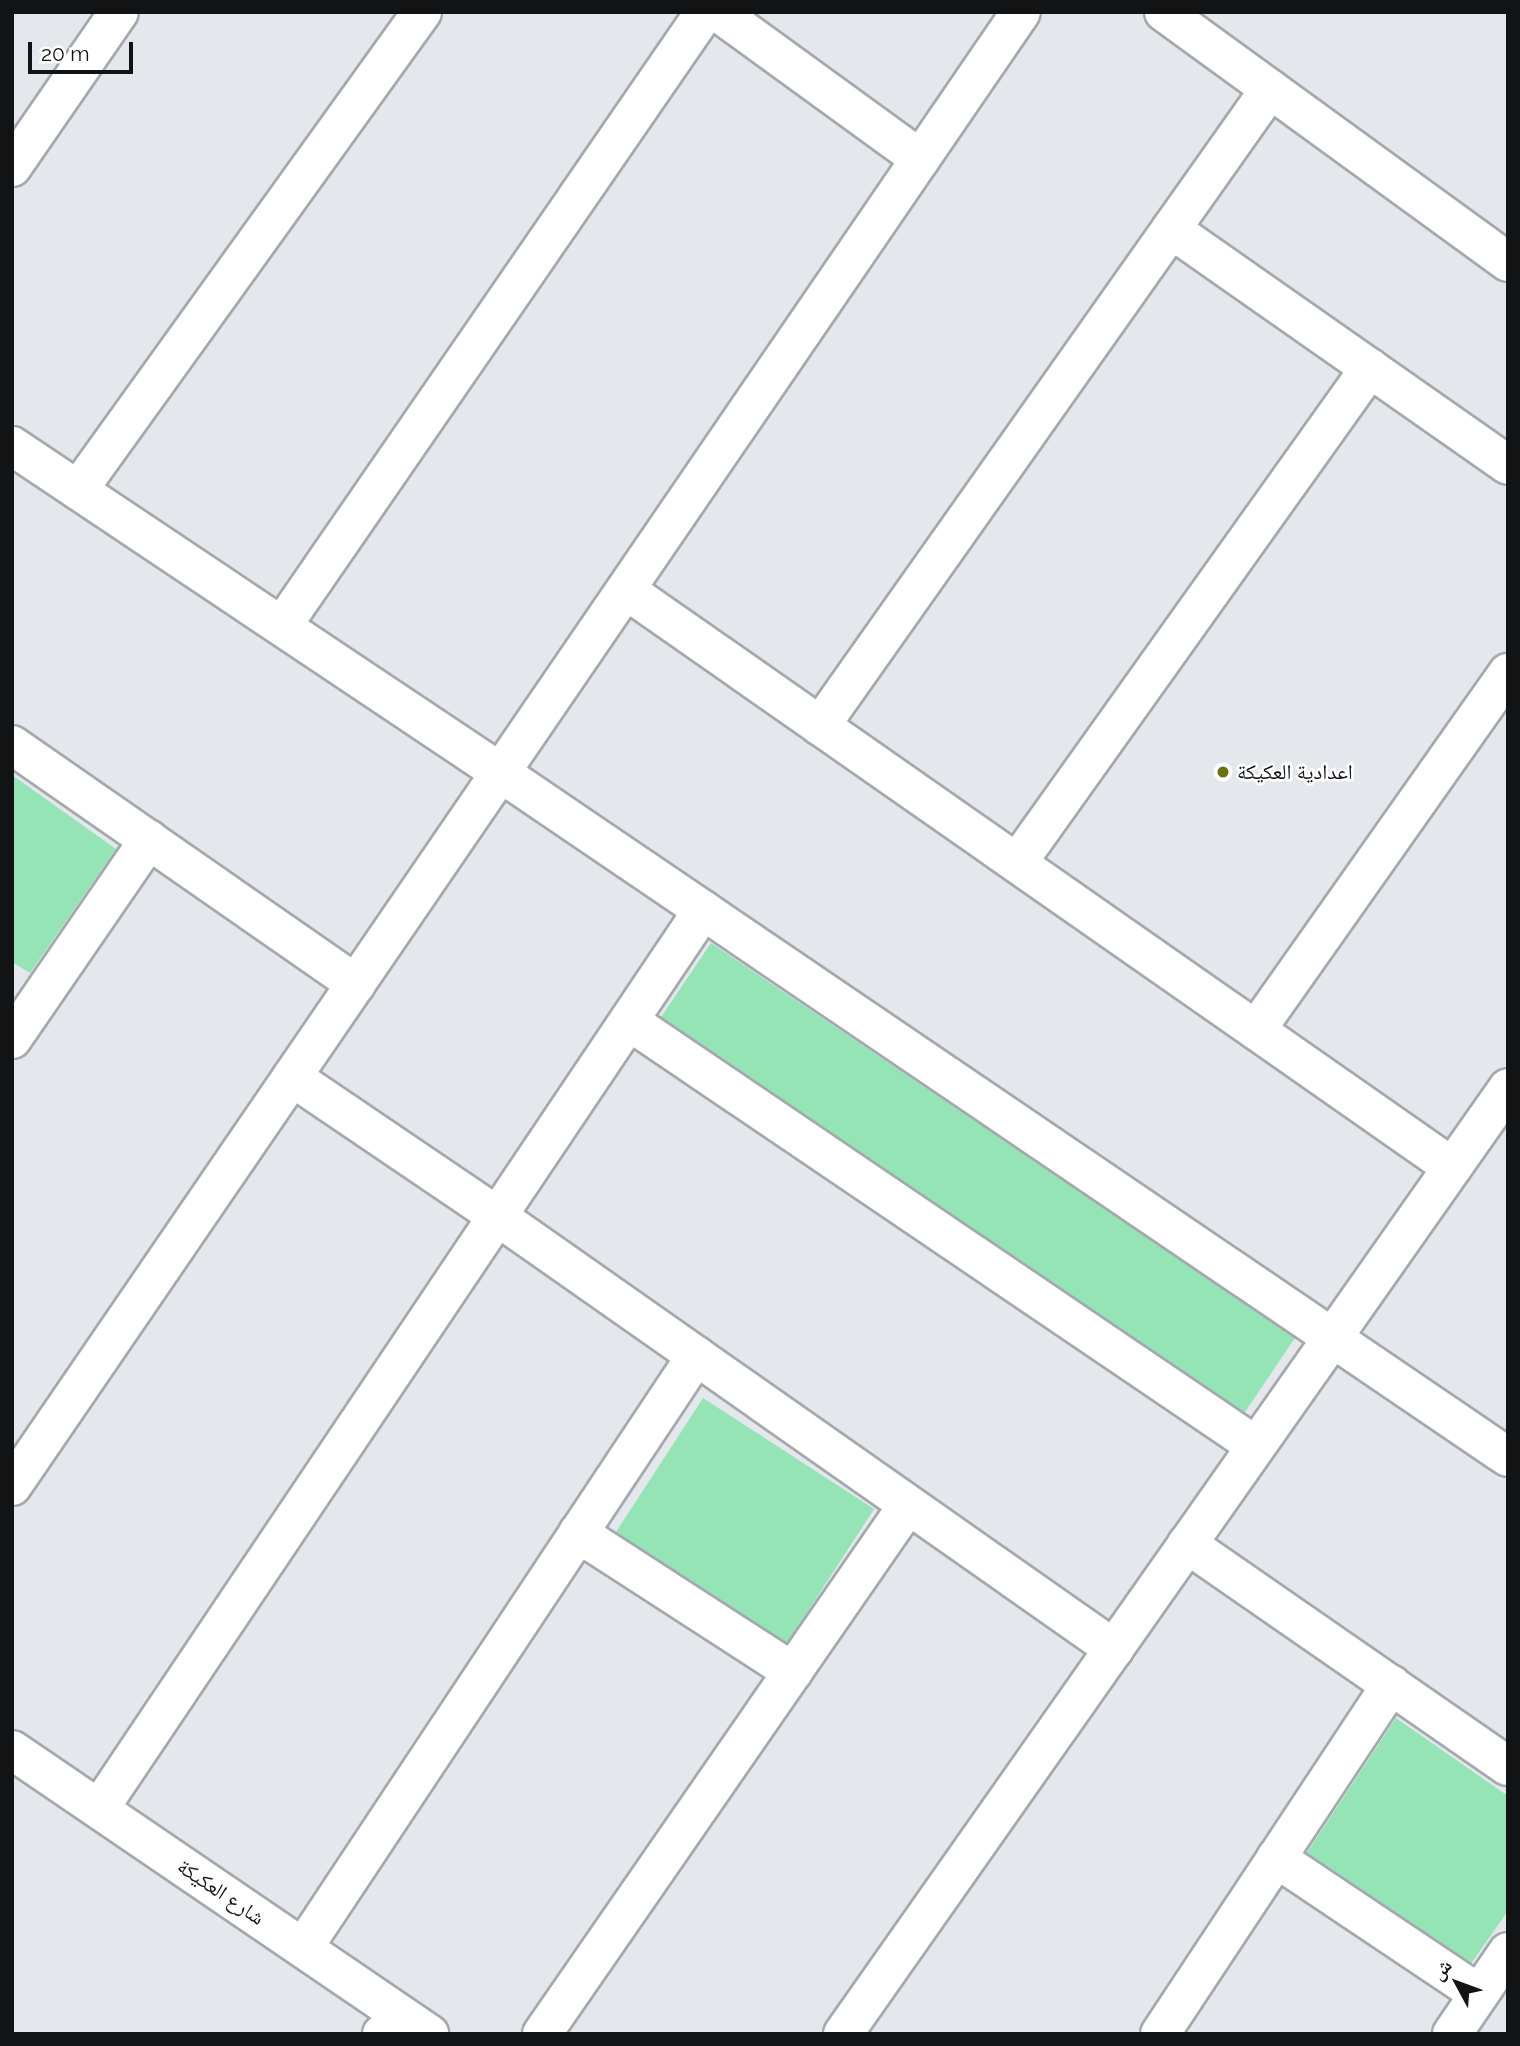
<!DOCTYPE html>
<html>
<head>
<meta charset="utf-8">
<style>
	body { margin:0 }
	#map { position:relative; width:1520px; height:2046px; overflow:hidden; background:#e4e8ed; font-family:Raleway,"Noto Naskh Arabic",sans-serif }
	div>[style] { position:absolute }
	.green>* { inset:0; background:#95e4b6; transform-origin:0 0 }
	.roads { filter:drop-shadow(2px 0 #a4a9ad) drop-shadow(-2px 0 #a4a9ad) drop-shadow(0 2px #a4a9ad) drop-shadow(0 -2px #a4a9ad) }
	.minor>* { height:38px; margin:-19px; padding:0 19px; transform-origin:19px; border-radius:19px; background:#fff }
	.tertiary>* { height:38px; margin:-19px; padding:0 19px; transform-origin:19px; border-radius:19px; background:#fff }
	.dots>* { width:19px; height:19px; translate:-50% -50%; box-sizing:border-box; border:4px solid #fff; border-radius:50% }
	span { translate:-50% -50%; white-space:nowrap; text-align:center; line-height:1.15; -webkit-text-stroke:5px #fff; paint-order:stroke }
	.poi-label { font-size:21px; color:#121315 }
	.left { translate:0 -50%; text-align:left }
	.street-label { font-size:21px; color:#121315 }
	.frame { position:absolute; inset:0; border:14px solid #121315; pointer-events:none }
	.north { position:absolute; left:1422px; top:1948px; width:70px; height:70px; -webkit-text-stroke:5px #fff; paint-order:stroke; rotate:311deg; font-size:19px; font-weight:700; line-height:28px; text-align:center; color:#121315 }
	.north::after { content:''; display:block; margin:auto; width:24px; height:32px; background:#121315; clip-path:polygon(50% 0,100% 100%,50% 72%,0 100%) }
	.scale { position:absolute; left:28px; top:42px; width:105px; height:32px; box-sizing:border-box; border:4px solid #121315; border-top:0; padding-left:9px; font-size:21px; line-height:24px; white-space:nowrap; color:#121315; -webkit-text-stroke:5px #fff; paint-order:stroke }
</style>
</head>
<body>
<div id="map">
	<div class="green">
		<i style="clip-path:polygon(12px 775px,116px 849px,30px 973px,12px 962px)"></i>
		<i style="left:711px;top:943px;width:705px;height:93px;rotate:34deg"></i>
		<i style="left:703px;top:1398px;width:204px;height:161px;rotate:33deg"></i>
		<i style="clip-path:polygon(1396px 1718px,1508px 1796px,1508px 1911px,1470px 1965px,1306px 1854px)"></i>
	</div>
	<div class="roads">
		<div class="minor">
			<i style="left:718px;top:12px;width:250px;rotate:36deg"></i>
			<i style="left:1164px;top:12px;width:425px;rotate:36deg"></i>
			<i style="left:1171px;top:229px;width:411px;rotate:35deg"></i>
			<i style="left:12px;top:446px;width:588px;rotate:33.77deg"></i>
			<i style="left:501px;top:773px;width:1217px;rotate:34.19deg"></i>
			<i style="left:78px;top:490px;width:589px;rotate:-54.26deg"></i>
			<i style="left:626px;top:590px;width:1008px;rotate:34.94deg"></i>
			<i style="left:282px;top:626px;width:746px;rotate:-55.44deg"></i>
			<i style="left:820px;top:726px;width:780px;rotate:-54.76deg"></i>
			<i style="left:12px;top:745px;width:419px;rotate:34.8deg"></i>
			<i style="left:1017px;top:863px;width:608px;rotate:-54.51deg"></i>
			<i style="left:629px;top:1021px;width:757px;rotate:34.13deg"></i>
			<i style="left:1256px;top:1030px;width:437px;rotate:-54.8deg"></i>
			<i style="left:12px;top:1039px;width:242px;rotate:-55.5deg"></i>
			<i style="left:292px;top:1077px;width:248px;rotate:34.1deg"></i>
			<i style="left:497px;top:1216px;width:754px;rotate:35.06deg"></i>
			<i style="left:12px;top:1486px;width:1786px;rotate:-55.61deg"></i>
			<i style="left:578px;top:1533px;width:256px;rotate:32.9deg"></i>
			<i style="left:1187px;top:1544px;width:390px;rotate:34.7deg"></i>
			<i style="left:99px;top:1809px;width:1083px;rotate:-56.1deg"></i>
			<i style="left:1276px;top:1858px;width:244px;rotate:33.8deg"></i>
			<i style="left:303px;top:1948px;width:711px;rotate:-56.42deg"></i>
			<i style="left:382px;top:2034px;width:27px;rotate:-42deg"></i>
			<i style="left:542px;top:2034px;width:643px;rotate:-55.32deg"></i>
			<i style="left:843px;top:2034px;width:1156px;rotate:-54.89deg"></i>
			<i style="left:1160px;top:2034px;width:419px;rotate:-56.5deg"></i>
			<i style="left:1452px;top:2034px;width:99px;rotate:-55.7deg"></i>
		</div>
		<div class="tertiary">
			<i style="left:12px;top:167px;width:188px;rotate:-55.4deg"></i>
			<i style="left:12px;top:1750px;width:505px;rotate:34.26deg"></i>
		</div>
	</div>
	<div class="dots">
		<i style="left:1223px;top:772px;background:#6b7015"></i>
	</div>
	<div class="poi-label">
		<span class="left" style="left:1237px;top:772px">اعدادية العكيكة</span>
	</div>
	<div class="street-label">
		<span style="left:221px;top:1892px;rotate:34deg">شارع العكيكة</span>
	</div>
	<div class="frame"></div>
	<div class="north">ش</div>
	<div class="scale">20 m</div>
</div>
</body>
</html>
